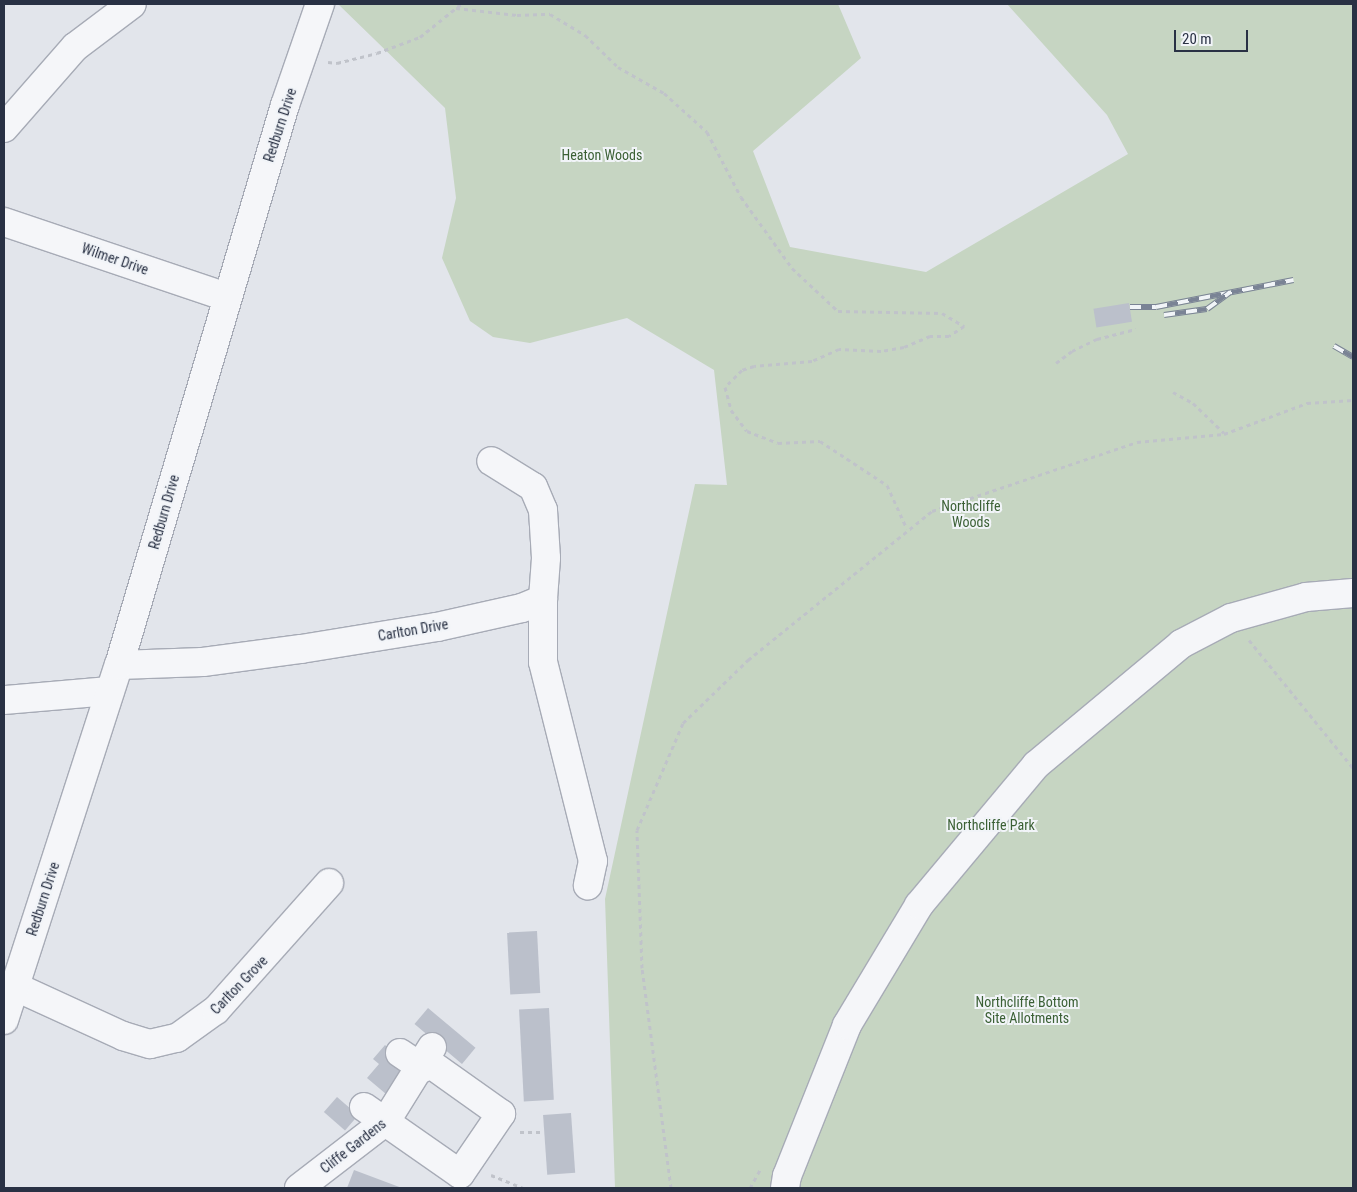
<!DOCTYPE html>
<html>
<head>
<meta charset="utf-8">
<style>
	body { margin:0 }
	#map { position:relative; width:1357px; height:1192px; overflow:hidden; background:#e2e5eb; font-family:"Roboto Condensed",sans-serif }
	div>[style] { position:absolute }
	.green>* { inset:0; background:#c6d5c2 }
	.building>* { inset:0; background:#bbc0cb; transform-origin:0 0 }
	.path>* { height:3px; margin-top:-1.5px; transform-origin:0; background:repeating-linear-gradient(90deg,#c0c3ca 0 4px,transparent 0 8px) }
	.roads { filter:drop-shadow(1px 0 #a7abb6) drop-shadow(-1px 0 #a7abb6) drop-shadow(0 1px #a7abb6) drop-shadow(0 -1px #a7abb6) }
	.minor>* { height:28px; margin:-14px; padding:0 14px; transform-origin:14px; border-radius:14px; background:#f5f6f9 }
	.rail>* { height:5.5px; margin-top:-2.75px; transform-origin:0; background:repeating-linear-gradient(90deg,#f1f4f8 0 11px,#7a8395 0 22px); box-sizing:border-box; border-block:1px solid #7a8395 }
	span { translate:-50% -50%; white-space:nowrap; text-align:center; line-height:1.15; -webkit-text-stroke:4px #f1f4f8; paint-order:stroke }
	.street-label { font-size:14px; color:#293144 }
	.park-label { font-size:14px; color:#3b6035 }
	.frame { position:absolute; inset:0; border:5px solid #293144; pointer-events:none }
	.scale { position:absolute; left:1174px; top:30px; width:74px; height:22px; box-sizing:border-box; border:2px solid #293144; border-top:0; padding-left:6px; font-size:15px; line-height:18px; white-space:nowrap; color:#293144; -webkit-text-stroke:4px #f1f4f8; paint-order:stroke }
</style>
</head>
<body>
<div id="map">
	<div class="green">
		<i style="clip-path:polygon(338px 4px,838px 4px,861px 58px,753px 151px,790px 247px,926px 272px,1128px 154px,1107px 115px,1007px 4px,1353px 4px,1353px 1188px,615px 1188px,605px 899px,695px 484px,727px 485px,714px 370px,627px 318px,530px 343px,493px 337px,470px 321px,442px 258px,456px 198px,445px 108px)"></i>
	</div>
	<div class="building">
		<i style="left:1129px;top:303px;width:19px;height:36px;rotate:81deg"></i>
		<i style="left:537px;top:931px;width:62px;height:30px;rotate:87deg"></i>
		<i style="left:428px;top:1008px;width:62px;height:21px;rotate:40deg"></i>
		<i style="left:549px;top:1008px;width:92px;height:30px;rotate:87deg"></i>
		<i style="clip-path:polygon(385px 1045px,410px 1067px,386px 1094px,367px 1078px,379px 1064px,373px 1059px)"></i>
		<i style="left:337px;top:1097px;width:28px;height:20px;rotate:41deg"></i>
		<i style="left:571px;top:1113px;width:60px;height:28px;rotate:86deg"></i>
		<i style="clip-path:polygon(354px 1170px,402px 1188px,347px 1188px)"></i>
	</div>
	<div class="path">
		<i style="left:456px;top:8px;width:61px;rotate:6.5deg"></i>
		<i style="left:517px;top:15px;width:33px;rotate:-2deg"></i>
		<i style="left:550px;top:14px;width:41px;rotate:31deg"></i>
		<i style="left:585px;top:35px;width:46px;rotate:44.1deg"></i>
		<i style="left:618px;top:67px;width:53px;rotate:29.5deg"></i>
		<i style="left:664px;top:93px;width:58px;rotate:42.2deg"></i>
		<i style="left:707px;top:132px;width:73px;rotate:62.4deg"></i>
		<i style="left:741px;top:197px;width:87px;rotate:54.3deg"></i>
		<i style="left:792px;top:268px;width:63px;rotate:43.1deg"></i>
		<i style="left:838px;top:311px;width:104px;rotate:1.1deg"></i>
		<i style="left:942px;top:313px;width:26px;rotate:31deg"></i>
		<i style="left:964px;top:326px;width:18px;rotate:146deg"></i>
		<i style="left:949px;top:336px;width:19px;rotate:180deg"></i>
		<i style="left:930px;top:336px;width:28px;rotate:157deg"></i>
		<i style="left:904px;top:347px;width:23px;rotate:170deg"></i>
		<i style="left:881px;top:351px;width:42px;rotate:-177.3deg"></i>
		<i style="left:839px;top:349px;width:30px;rotate:156deg"></i>
		<i style="left:812px;top:361px;width:58px;rotate:175.1deg"></i>
		<i style="left:754px;top:366px;width:13px;rotate:162deg"></i>
		<i style="left:742px;top:370px;width:24px;rotate:135deg"></i>
		<i style="left:725px;top:387px;width:24px;rotate:75deg"></i>
		<i style="left:731px;top:410px;width:26px;rotate:53deg"></i>
		<i style="left:747px;top:431px;width:33px;rotate:21deg"></i>
		<i style="left:778px;top:443px;width:42px;rotate:-2.7deg"></i>
		<i style="left:820px;top:441px;width:80px;rotate:33.3deg"></i>
		<i style="left:887px;top:485px;width:48px;rotate:65.6deg"></i>
		<i style="left:328px;top:62px;width:9px;rotate:6deg"></i>
		<i style="left:337px;top:63px;width:41px;rotate:-14deg"></i>
		<i style="left:377px;top:53px;width:46px;rotate:-20.4deg"></i>
		<i style="left:420px;top:37px;width:53px;rotate:-38.8deg"></i>
		<i style="left:1056px;top:363px;width:20px;rotate:-37deg"></i>
		<i style="left:1072px;top:351px;width:28px;rotate:-26deg"></i>
		<i style="left:1097px;top:339px;width:40px;rotate:-14.4deg"></i>
		<i style="left:1173px;top:392px;width:23px;rotate:29deg"></i>
		<i style="left:1193px;top:403px;width:43px;rotate:44.1deg"></i>
		<i style="left:1249px;top:640px;width:165px;rotate:50.9deg"></i>
		<i style="left:520px;top:1132px;width:21px"></i>
		<i style="left:491px;top:1175px;width:35px;rotate:22deg"></i>
		<i style="left:671px;top:1188px;width:222px;rotate:-97.5deg"></i>
		<i style="left:642px;top:968px;width:138px;rotate:-92.1deg"></i>
		<i style="left:637px;top:830px;width:116px;rotate:-66.7deg"></i>
		<i style="left:683px;top:723px;width:91px;rotate:-44.1deg"></i>
		<i style="left:748px;top:660px;width:237px;rotate:-39deg"></i>
		<i style="left:932px;top:511px;width:216px;rotate:-18.6deg"></i>
		<i style="left:1137px;top:442px;width:87px;rotate:-5.3deg"></i>
		<i style="left:1224px;top:434px;width:89px;rotate:-20.5deg"></i>
		<i style="left:1307px;top:403px;width:46px;rotate:-3.7deg"></i>
		<i style="left:750px;top:1188px;width:23px;rotate:-61deg"></i>
	</div>
	<div class="roads">
		<div class="minor">
			<i style="left:4px;top:128px;width:108px;rotate:-48.8deg"></i>
			<i style="left:75px;top:47px;width:71px;rotate:-37deg"></i>
			<i style="left:4px;top:222px;width:235px;rotate:18.6deg"></i>
			<i style="left:543px;top:599px;width:63px;rotate:90deg"></i>
			<i style="left:543px;top:662px;width:205px;rotate:75.9deg"></i>
			<i style="left:593px;top:861px;width:25px;rotate:102deg"></i>
			<i style="left:119px;top:665px;width:84px;rotate:-2deg"></i>
			<i style="left:203px;top:662px;width:99px;rotate:-7.6deg"></i>
			<i style="left:301px;top:649px;width:138px;rotate:-9.2deg"></i>
			<i style="left:437px;top:627px;width:87px;rotate:-12.6deg"></i>
			<i style="left:522px;top:608px;width:23px;rotate:-23deg"></i>
			<i style="left:543px;top:599px;width:41px;rotate:-85.8deg"></i>
			<i style="left:546px;top:558px;width:48px;rotate:-93.6deg"></i>
			<i style="left:543px;top:510px;width:25px;rotate:-113deg"></i>
			<i style="left:533px;top:487px;width:49px;rotate:-148.2deg"></i>
			<i style="left:4px;top:700px;width:106px;rotate:-4.9deg"></i>
			<i style="left:16px;top:987px;width:118px;rotate:24.6deg"></i>
			<i style="left:123px;top:1036px;width:28px;rotate:17deg"></i>
			<i style="left:150px;top:1044px;width:28px;rotate:-13deg"></i>
			<i style="left:177px;top:1038px;width:48px;rotate:-35.7deg"></i>
			<i style="left:216px;top:1010px;width:170px;rotate:-48.3deg"></i>
			<i style="left:4px;top:1020px;width:373px;rotate:-72.1deg"></i>
			<i style="left:119px;top:665px;width:584px;rotate:-73.49deg"></i>
			<i style="left:285px;top:105px;width:107px;rotate:-70.9deg"></i>
			<i style="left:400px;top:1053px;width:27px;rotate:34deg"></i>
			<i style="left:364px;top:1107px;width:117px;rotate:34.9deg"></i>
			<i style="left:460px;top:1174px;width:73px;rotate:-55.7deg"></i>
			<i style="left:501px;top:1114px;width:93px;rotate:-144.6deg"></i>
			<i style="left:299px;top:1188px;width:110px;rotate:-37.6deg"></i>
			<i style="left:386px;top:1121px;width:87px;rotate:-58.1deg"></i>
			<i style="left:785px;top:1188px;width:12px;rotate:-81deg"></i>
			<i style="left:787px;top:1176px;width:162px;rotate:-68.3deg"></i>
			<i style="left:847px;top:1025px;width:140px;rotate:-59deg"></i>
			<i style="left:919px;top:905px;width:182px;rotate:-50.1deg"></i>
			<i style="left:1036px;top:765px;width:189px;rotate:-39.8deg"></i>
			<i style="left:1181px;top:644px;width:56px;rotate:-27.5deg"></i>
			<i style="left:1231px;top:618px;width:78px;rotate:-15.6deg"></i>
			<i style="left:1306px;top:597px;width:47px;rotate:-4.9deg"></i>
		</div>
	</div>
	<div class="rail">
		<i style="left:1130px;top:307px;width:26px"></i>
		<i style="left:1156px;top:307px;width:140px;rotate:-11.1deg"></i>
		<i style="left:1164px;top:315px;width:43px;rotate:-7.9deg"></i>
		<i style="left:1207px;top:309px;width:27px;rotate:-36deg"></i>
		<i style="left:1334px;top:346px;width:22px;rotate:30deg"></i>
	</div>
	<div class="street-label">
		<span style="left:280px;top:125px;rotate:-72deg">Redburn Drive</span>
		<span style="left:115px;top:259px;rotate:19deg">Wilmer Drive</span>
		<span style="left:164px;top:512px;rotate:-74deg">Redburn Drive</span>
		<span style="left:413px;top:630px;rotate:-10deg">Carlton Drive</span>
		<span style="left:43px;top:899px;rotate:-72deg">Redburn Drive</span>
		<span style="left:239px;top:985px;rotate:-46deg">Carlton Grove</span>
		<span style="left:353px;top:1146px;rotate:-38deg">Cliffe Gardens</span>
	</div>
	<div class="park-label">
		<span style="left:602px;top:155px">Heaton Woods</span>
		<span style="left:971px;top:514px">Northcliffe<br>Woods</span>
		<span style="left:991px;top:825px">Northcliffe Park</span>
		<span style="left:1027px;top:1010px">Northcliffe Bottom<br>Site Allotments</span>
	</div>
	<div class="frame"></div>
	<div class="scale">20 m</div>
</div>
</body>
</html>
